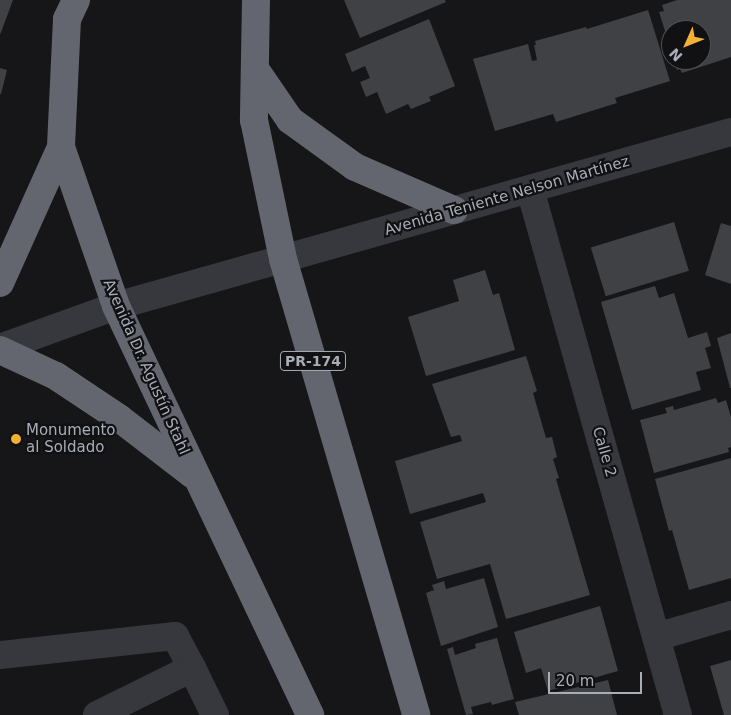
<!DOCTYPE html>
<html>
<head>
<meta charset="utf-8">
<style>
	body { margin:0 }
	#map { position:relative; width:731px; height:715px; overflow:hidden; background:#161618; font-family:"DejaVu Sans",sans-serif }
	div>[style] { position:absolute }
	.building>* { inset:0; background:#404145; transform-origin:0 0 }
	.minor>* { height:28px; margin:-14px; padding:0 14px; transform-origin:14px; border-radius:14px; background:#37383d }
	.highway>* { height:28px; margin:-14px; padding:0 14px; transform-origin:14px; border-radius:14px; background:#63666e }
	.dots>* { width:14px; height:14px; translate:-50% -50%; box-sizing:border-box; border:2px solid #111113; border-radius:50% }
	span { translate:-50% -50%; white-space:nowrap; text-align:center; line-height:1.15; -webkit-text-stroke:4.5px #111113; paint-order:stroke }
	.shield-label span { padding:1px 4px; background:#111113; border:1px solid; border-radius:4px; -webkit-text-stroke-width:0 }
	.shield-label { font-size:14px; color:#a8adb8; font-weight:700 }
	.street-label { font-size:15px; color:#a8adb8 }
	.poi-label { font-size:15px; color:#a8adb8 }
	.left { translate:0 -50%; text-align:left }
	.north { position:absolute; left:661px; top:20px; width:50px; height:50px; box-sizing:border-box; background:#111113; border:1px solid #4d4f55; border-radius:50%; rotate:226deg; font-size:14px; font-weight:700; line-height:20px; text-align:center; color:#a8adb8 }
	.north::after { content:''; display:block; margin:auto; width:18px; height:22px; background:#f2b134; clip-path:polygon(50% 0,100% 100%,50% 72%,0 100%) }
	.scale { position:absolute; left:548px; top:672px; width:94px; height:22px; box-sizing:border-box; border:2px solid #a8adb8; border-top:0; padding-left:6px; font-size:15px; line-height:18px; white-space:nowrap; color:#a8adb8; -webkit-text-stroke:4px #111113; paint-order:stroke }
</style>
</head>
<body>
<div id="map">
	<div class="building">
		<i style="clip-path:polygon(0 0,13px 0,0 35px)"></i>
		<i style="clip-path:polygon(344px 0,445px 0,446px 2px,360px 38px)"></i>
		<i style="clip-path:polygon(677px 0,731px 0,731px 57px,682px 73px,680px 69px,677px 70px,674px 60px,701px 60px,701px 30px,671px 30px,671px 50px,659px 12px,664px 11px,662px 5px)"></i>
		<i style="clip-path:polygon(648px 10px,670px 81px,615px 98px,617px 103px,556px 122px,553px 114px,495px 131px,473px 59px,528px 44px,532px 61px,537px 60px,534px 45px,536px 45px,535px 41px,586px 27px,587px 29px)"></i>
		<i style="clip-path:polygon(429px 19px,455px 86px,429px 97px,431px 101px,411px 109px,408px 104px,386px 114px,377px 92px,366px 97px,360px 82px,370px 78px,365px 66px,352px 72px,345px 54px)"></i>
		<i style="clip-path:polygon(0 68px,7px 70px,1px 94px,0 94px)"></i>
		<i style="left:674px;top:222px;width:51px;height:87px;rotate:73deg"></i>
		<i style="clip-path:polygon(721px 223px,731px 226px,731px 284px,705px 275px)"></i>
		<i style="clip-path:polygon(485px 270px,493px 295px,499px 293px,515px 350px,426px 376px,408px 317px,459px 301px,453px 280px)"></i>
		<i style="clip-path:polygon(655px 286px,659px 298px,674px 293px,688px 338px,707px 332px,711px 346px,705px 348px,711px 368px,696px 372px,701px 390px,632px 410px,601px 302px)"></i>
		<i style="clip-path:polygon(731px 333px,731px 388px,730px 388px,717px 338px)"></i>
		<i style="clip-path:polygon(526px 356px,537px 391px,533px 393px,546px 438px,552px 437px,557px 457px,553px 459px,559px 478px,556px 479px,590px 595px,506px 619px,490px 564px,437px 579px,420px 522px,486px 502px,483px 493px,410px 514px,395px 461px,462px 441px,460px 435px,451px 437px,432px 384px)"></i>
		<i style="clip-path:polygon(716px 398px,718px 403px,726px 400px,731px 417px,731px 447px,728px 448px,729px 452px,654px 473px,640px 420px,667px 413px,665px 408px,673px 406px,674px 410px)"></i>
		<i style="clip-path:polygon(731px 458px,731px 578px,689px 590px,672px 530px,669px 531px,655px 479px)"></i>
		<i style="clip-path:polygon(484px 578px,498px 627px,441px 646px,426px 593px,434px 590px,432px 585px,444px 581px,446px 589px)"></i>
		<i style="clip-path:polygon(600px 606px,618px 671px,548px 691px,541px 668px,526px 673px,514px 632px)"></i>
		<i style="clip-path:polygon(497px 638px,514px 699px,492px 705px,491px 702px,471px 707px,473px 714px,466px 715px,447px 649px,453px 647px,455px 655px,476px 648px,475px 644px)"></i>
		<i style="clip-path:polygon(731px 660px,731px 715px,724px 715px,710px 666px)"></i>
		<i style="clip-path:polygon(608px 680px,617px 715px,519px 715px,515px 702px)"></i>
	</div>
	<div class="minor">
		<i style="left:530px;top:189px;width:546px;rotate:74.29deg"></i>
		<i style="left:0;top:348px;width:123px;rotate:-19.9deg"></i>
		<i style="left:116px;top:306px;width:639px;rotate:-15.8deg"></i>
		<i style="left:656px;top:637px;width:78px;rotate:-16.3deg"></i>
		<i style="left:0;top:655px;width:176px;rotate:-6.2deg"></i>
		<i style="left:175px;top:636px;width:36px;rotate:62deg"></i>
		<i style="left:192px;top:668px;width:106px;rotate:153.7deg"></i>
		<i style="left:192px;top:668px;width:52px;rotate:63.9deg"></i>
	</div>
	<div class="highway">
		<i style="left:76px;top:0;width:21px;rotate:115deg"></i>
		<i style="left:67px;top:19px;width:128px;rotate:92.7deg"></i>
		<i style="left:61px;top:147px;width:168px;rotate:70.9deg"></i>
		<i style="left:116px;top:306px;width:453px;rotate:64.6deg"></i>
		<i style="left:256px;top:0;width:120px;rotate:91deg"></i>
		<i style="left:254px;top:120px;width:142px;rotate:78.2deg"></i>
		<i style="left:283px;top:259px;width:475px;rotate:73.7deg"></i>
		<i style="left:255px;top:69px;width:62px;rotate:55.5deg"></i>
		<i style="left:290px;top:120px;width:80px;rotate:35.9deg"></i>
		<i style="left:355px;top:167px;width:108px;rotate:23.5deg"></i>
		<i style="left:0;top:283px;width:149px;rotate:-65.8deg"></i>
		<i style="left:0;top:350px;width:62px;rotate:24.9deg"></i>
		<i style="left:56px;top:376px;width:76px;rotate:33.7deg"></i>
		<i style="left:119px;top:418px;width:93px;rotate:37.6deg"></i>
	</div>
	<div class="dots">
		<i style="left:16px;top:439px;background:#f2b134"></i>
	</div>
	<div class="shield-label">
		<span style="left:313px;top:361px">PR-174</span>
	</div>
	<div class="street-label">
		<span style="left:507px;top:196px;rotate:-16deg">Avenida Teniente Nelson Martínez</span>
		<span style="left:146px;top:367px;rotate:66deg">Avenida Dr. Agustín Stahl</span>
		<span style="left:604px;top:452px;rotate:74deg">Calle 2</span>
	</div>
	<div class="poi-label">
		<span class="left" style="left:26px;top:439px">Monumento<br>al Soldado</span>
	</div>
	<div class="north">N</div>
	<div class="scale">20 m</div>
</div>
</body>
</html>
